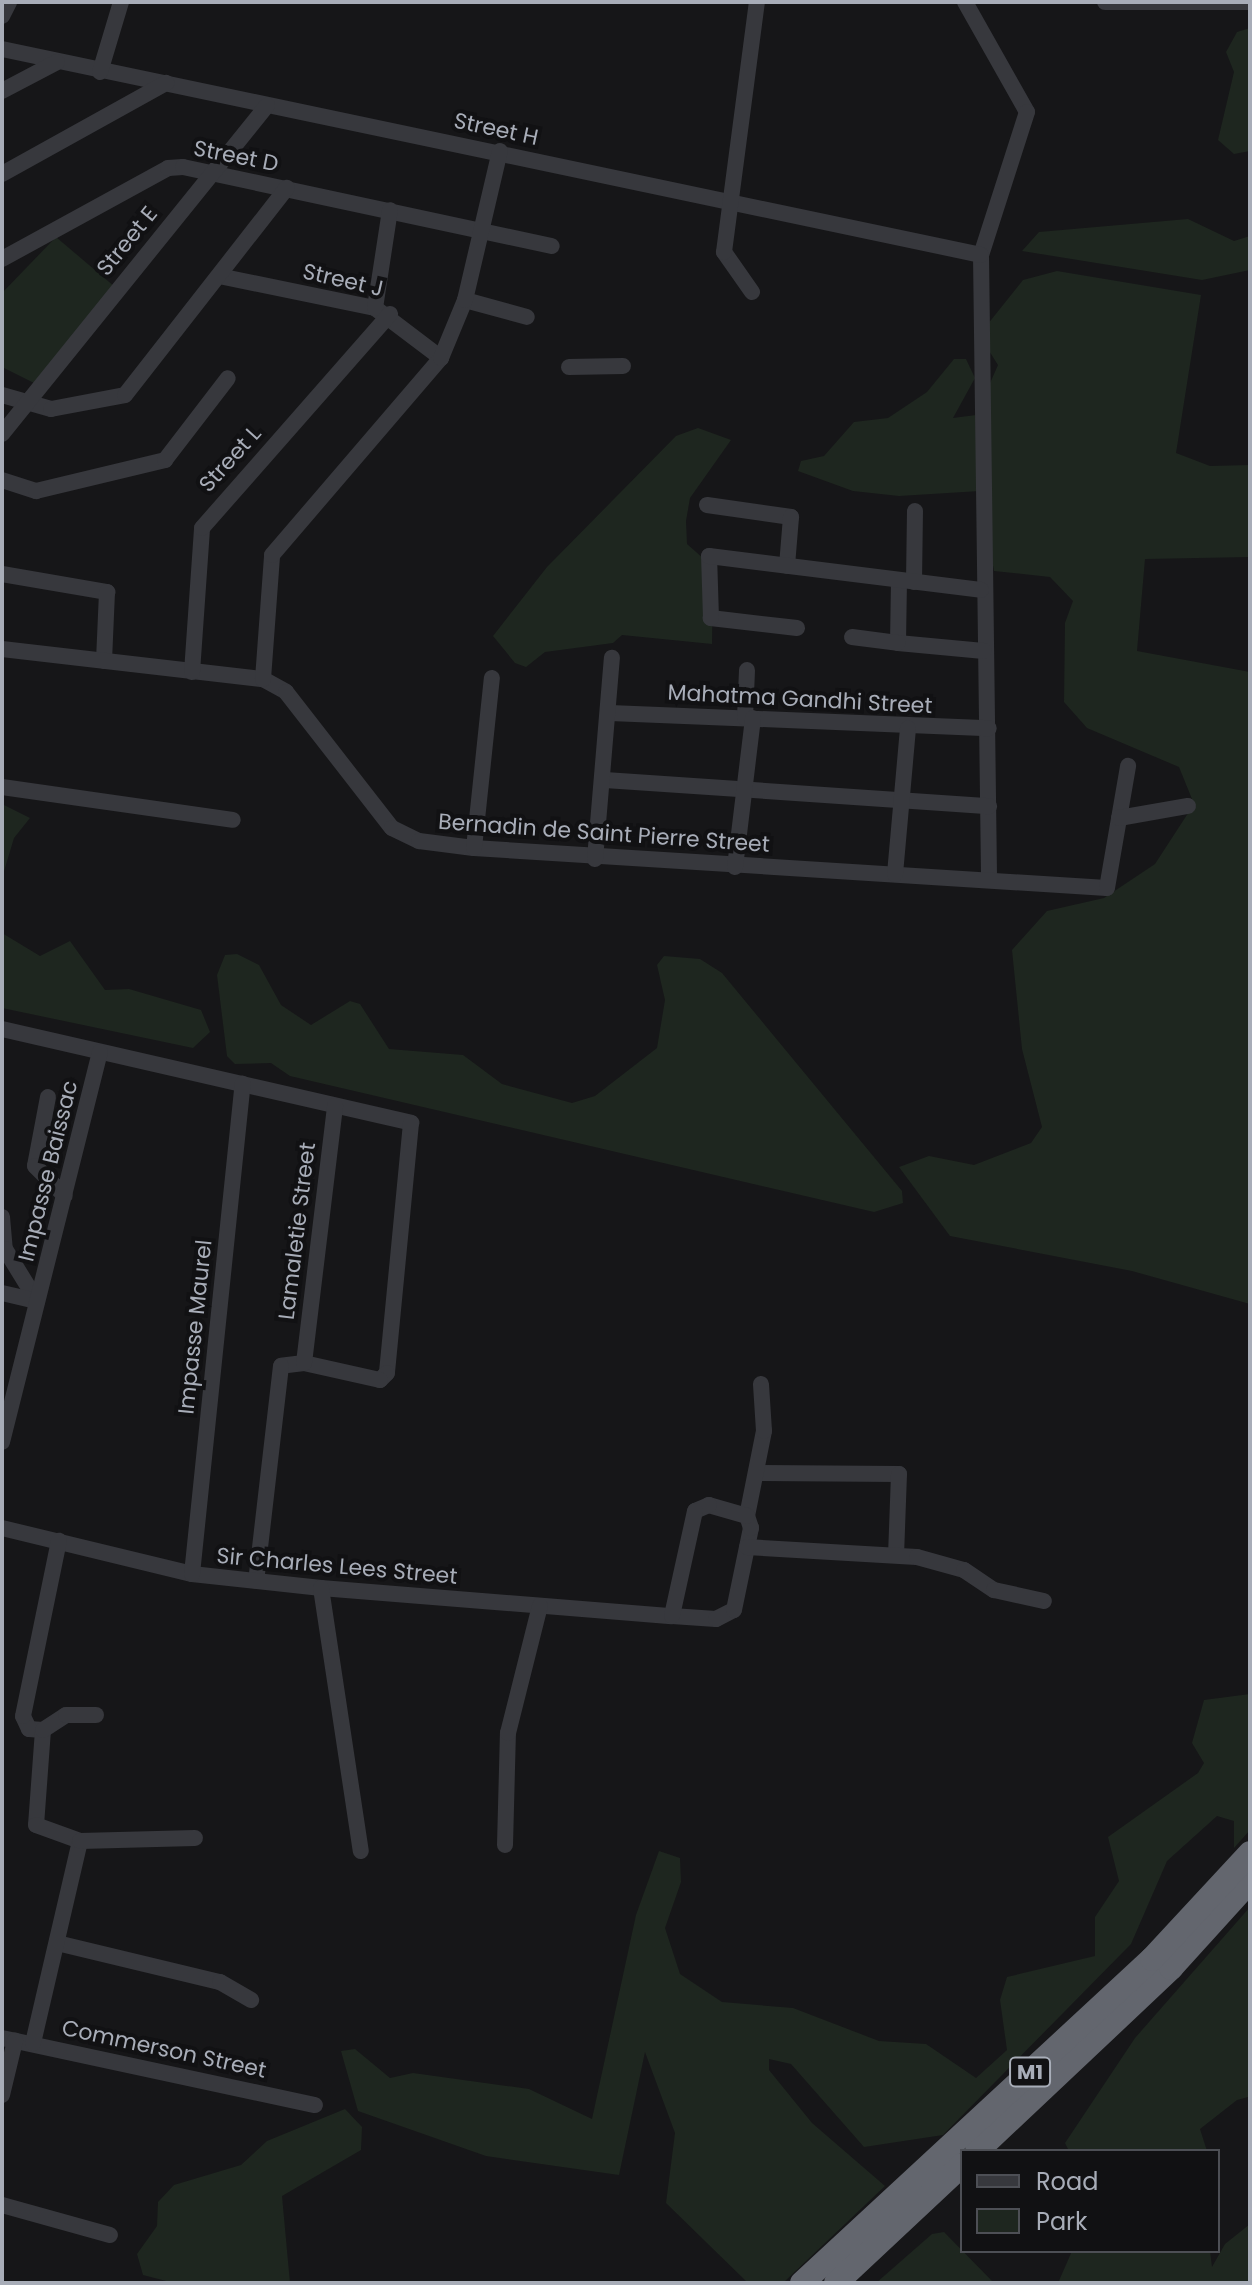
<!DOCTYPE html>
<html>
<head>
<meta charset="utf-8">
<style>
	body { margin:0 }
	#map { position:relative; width:1252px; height:2285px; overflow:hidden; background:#161618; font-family:Poppins,sans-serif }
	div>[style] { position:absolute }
	.green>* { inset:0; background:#1e261f }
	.minor>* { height:16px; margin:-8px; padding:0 8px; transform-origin:8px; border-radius:8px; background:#37383d }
	.highway>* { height:24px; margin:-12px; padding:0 12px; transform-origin:12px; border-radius:12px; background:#63666e }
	span { translate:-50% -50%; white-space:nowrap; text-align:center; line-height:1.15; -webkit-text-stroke:8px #111113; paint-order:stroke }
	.shield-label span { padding:2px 6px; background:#111113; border:2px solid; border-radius:6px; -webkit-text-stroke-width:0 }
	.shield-label { font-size:20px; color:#a8adb8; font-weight:700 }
	.street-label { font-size:22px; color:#a8adb8 }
	.frame { position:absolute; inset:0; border:4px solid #a8adb8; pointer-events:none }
	.legend { position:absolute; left:960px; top:2149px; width:260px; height:104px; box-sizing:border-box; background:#111113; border:2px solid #4d4f55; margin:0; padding:10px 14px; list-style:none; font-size:24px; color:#a8adb8 }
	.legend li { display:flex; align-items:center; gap:16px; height:40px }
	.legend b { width:40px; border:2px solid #4d4f55 }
</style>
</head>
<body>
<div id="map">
	<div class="green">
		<i style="clip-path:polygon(1250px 28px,1250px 151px,1234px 154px,1218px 140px,1234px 72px,1226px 52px,1237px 32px)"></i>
		<i style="clip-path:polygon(1188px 219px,1234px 241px,1250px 236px,1250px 270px,1202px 280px,1022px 251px,1039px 232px)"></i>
		<i style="clip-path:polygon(56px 237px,115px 287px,36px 384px,2px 367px,2px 293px)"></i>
		<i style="clip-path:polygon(1057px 271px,1201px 295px,1176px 453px,1210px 466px,1250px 465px,1250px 557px,1145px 559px,1137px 651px,1250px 672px,1250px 1304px,1132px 1271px,950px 1236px,899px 1167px,929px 1156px,974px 1165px,1031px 1143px,1042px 1127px,1022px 1049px,1012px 950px,1047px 911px,1104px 898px,1155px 864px,1194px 804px,1179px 767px,1087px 728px,1064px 702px,1065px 623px,1073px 601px,1050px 577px,994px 571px,980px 491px,899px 496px,853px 491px,798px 471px,801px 461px,824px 456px,854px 422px,888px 418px,927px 392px,954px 359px,966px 359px,975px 378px,953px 418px,976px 415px,998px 365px,979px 335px,1023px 280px)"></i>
		<i style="clip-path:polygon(698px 428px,731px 440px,690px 498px,686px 521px,687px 544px,713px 567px,712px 644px,622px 635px,613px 643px,545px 652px,526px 667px,515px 663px,493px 636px,547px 567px,676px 436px)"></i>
		<i style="clip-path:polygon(2px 804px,30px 818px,14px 838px,2px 878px)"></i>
		<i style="clip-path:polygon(2px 933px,40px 956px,70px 941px,105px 990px,129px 989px,201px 1010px,210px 1032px,193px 1048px,2px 1008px)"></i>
		<i style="clip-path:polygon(237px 954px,259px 965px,281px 1005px,311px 1025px,350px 1001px,360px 1004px,389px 1049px,463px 1055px,502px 1084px,572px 1103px,595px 1096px,657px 1048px,665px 1000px,657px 965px,664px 956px,700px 959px,722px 973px,902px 1191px,903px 1203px,874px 1212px,290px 1076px,271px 1063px,235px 1064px,227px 1056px,217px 975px,225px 955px)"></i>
		<i style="clip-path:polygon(1250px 1694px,1250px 1830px,1234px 1848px,1234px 1821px,1217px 1816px,1167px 1861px,1131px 1944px,943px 2135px,864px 2147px,791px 2064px,769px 2059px,769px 2070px,812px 2123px,885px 2186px,783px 2283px,748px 2283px,666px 2203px,675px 2133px,645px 2052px,619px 2175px,486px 2156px,358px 2111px,341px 2051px,355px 2049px,390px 2078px,413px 2073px,529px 2089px,592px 2119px,636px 1915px,659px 1851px,680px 1858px,681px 1882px,665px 1928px,680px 1974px,722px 2002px,793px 2008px,879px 2041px,926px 2044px,976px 2078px,1007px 2050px,1000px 2000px,1007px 1977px,1095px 1956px,1095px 1917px,1119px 1881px,1108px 1837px,1198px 1773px,1204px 1763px,1192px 1743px,1204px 1700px)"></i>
		<i style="clip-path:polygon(1250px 1907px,1250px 2104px,1248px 2097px,1237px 2100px,1200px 2129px,1207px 2151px,1069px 2151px,1065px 2143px,1135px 2038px)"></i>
		<i style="clip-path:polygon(345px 2109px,362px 2127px,361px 2150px,282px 2196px,290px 2283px,174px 2283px,143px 2275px,137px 2254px,157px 2226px,158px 2202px,174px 2185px,241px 2165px,267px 2141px)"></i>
		<i style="clip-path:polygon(1250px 2224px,1250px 2283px,1058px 2283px,1072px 2251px,1210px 2251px,1212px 2267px,1225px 2244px)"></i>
		<i style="clip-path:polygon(944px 2232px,994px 2283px,876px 2283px,932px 2234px)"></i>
	</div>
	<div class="minor">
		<i style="left:965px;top:2px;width:126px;rotate:60.6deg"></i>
		<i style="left:1027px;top:112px;width:150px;rotate:107.8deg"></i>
		<i style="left:981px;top:255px;width:623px;rotate:89.26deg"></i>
		<i style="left:1105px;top:2px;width:145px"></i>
		<i style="left:2px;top:16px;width:16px;rotate:-63deg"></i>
		<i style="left:2px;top:49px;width:1000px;rotate:11.88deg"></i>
		<i style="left:100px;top:72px;width:73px;rotate:-73.3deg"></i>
		<i style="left:2px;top:91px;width:62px;rotate:-27.8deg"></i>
		<i style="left:2px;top:174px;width:188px;rotate:-29deg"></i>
		<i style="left:2px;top:259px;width:189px;rotate:-28.7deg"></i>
		<i style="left:168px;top:168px;width:15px;rotate:-4deg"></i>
		<i style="left:183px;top:167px;width:377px;rotate:12.1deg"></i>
		<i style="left:219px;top:276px;width:159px;rotate:11.6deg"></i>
		<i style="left:375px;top:308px;width:83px;rotate:37.1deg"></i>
		<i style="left:752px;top:292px;width:49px;rotate:-125deg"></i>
		<i style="left:724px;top:252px;width:252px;rotate:-82.5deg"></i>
		<i style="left:465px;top:300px;width:64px;rotate:15.3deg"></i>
		<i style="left:375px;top:308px;width:99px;rotate:-81.3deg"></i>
		<i style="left:569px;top:367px;width:54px;rotate:-1.1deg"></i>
		<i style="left:2px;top:395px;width:51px;rotate:15.9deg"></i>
		<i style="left:51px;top:409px;width:75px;rotate:-10.7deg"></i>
		<i style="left:125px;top:395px;width:263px;rotate:-52deg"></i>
		<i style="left:2px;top:434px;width:422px;rotate:-51.1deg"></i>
		<i style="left:2px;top:480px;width:36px;rotate:18deg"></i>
		<i style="left:36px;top:491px;width:133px;rotate:-13.5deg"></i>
		<i style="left:165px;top:460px;width:103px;rotate:-52.5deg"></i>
		<i style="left:707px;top:505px;width:85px;rotate:8.1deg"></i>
		<i style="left:791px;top:517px;width:49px;rotate:94.7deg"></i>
		<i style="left:2px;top:574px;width:107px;rotate:9.7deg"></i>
		<i style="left:107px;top:592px;width:69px;rotate:92.5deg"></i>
		<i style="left:899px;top:580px;width:63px;rotate:90.9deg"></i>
		<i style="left:898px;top:643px;width:86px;rotate:5.3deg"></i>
		<i style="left:914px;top:582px;width:71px;rotate:-89.2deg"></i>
		<i style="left:797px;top:628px;width:87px;rotate:-173.4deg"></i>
		<i style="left:711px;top:618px;width:62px;rotate:-91.8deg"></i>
		<i style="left:709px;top:556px;width:274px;rotate:7.1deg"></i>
		<i style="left:852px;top:637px;width:46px;rotate:7.4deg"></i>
		<i style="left:2px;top:649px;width:263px;rotate:6.6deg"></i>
		<i style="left:263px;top:679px;width:26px;rotate:29deg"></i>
		<i style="left:286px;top:692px;width:172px;rotate:52.1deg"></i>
		<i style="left:392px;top:828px;width:30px;rotate:26deg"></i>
		<i style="left:419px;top:841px;width:55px;rotate:7.3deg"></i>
		<i style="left:474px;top:848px;width:634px;rotate:3.62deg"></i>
		<i style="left:1107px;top:888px;width:124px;rotate:-80.2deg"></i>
		<i style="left:192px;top:672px;width:144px;rotate:-86deg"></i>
		<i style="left:202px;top:528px;width:285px;rotate:-48.7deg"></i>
		<i style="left:263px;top:679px;width:124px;rotate:-85.8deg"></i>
		<i style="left:272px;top:555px;width:260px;rotate:-49.4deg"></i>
		<i style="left:441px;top:358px;width:63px;rotate:-67.5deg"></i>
		<i style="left:465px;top:300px;width:153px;rotate:-76.8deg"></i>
		<i style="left:610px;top:713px;width:379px;rotate:2.3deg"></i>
		<i style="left:745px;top:718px;width:48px;rotate:-87.6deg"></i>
		<i style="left:605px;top:780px;width:385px;rotate:3.9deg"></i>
		<i style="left:2px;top:787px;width:233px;rotate:8.1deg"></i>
		<i style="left:1119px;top:818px;width:70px;rotate:-9.9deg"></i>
		<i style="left:474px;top:848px;width:171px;rotate:-84deg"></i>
		<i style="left:595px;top:859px;width:202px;rotate:-85.2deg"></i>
		<i style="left:735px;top:867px;width:150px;rotate:-83.1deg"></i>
		<i style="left:895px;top:874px;width:146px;rotate:-84.9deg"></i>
		<i style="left:2px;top:1029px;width:420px;rotate:12.9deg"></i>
		<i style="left:411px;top:1123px;width:251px;rotate:95.5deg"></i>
		<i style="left:387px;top:1373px;width:10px;rotate:135deg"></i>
		<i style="left:380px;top:1380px;width:78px;rotate:-167.4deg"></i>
		<i style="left:304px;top:1363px;width:23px;rotate:173deg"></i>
		<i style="left:281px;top:1366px;width:216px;rotate:96.6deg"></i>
		<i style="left:48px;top:1097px;width:70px;rotate:100.7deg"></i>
		<i style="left:35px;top:1166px;width:42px;rotate:45deg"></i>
		<i style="left:2px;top:1217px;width:32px;rotate:85deg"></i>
		<i style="left:5px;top:1249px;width:61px;rotate:58.4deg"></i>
		<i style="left:2px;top:1293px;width:36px;rotate:13deg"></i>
		<i style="left:304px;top:1363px;width:259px;rotate:-83.1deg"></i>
		<i style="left:2px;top:1442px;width:402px;rotate:-75.9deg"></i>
		<i style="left:757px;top:1473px;width:142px;rotate:0.4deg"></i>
		<i style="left:899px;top:1474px;width:80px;rotate:92.1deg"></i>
		<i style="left:747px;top:1516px;width:87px;rotate:-78.7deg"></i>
		<i style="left:764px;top:1431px;width:47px;rotate:-93.7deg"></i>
		<i style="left:2px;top:1528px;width:195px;rotate:13.6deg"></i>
		<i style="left:192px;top:1574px;width:130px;rotate:6.2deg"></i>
		<i style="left:321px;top:1588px;width:352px;rotate:4.6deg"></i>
		<i style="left:672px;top:1616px;width:44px;rotate:3.9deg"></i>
		<i style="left:716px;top:1619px;width:20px;rotate:-27deg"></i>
		<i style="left:734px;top:1610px;width:84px;rotate:-78.3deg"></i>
		<i style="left:751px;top:1528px;width:13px;rotate:-108deg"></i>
		<i style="left:747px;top:1516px;width:40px;rotate:-164deg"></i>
		<i style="left:709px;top:1505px;width:15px;rotate:157deg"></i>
		<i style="left:695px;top:1511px;width:107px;rotate:102.4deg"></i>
		<i style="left:747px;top:1547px;width:170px;rotate:3.4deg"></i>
		<i style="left:917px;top:1557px;width:49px;rotate:15.5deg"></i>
		<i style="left:964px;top:1570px;width:36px;rotate:34deg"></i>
		<i style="left:994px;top:1590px;width:51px;rotate:12.4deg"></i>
		<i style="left:192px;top:1574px;width:493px;rotate:-84.1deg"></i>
		<i style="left:321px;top:1588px;width:266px;rotate:81.4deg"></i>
		<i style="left:43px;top:1730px;width:14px;rotate:-176deg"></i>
		<i style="left:29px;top:1729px;width:14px;rotate:-115deg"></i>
		<i style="left:23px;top:1716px;width:179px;rotate:-78.4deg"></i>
		<i style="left:43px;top:1730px;width:95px;rotate:94.2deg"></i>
		<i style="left:36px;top:1825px;width:47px;rotate:20deg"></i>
		<i style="left:43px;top:1730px;width:27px;rotate:-33deg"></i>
		<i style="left:66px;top:1715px;width:30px"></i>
		<i style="left:505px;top:1845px;width:112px;rotate:-88.5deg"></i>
		<i style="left:508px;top:1733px;width:131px;rotate:-75.9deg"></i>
		<i style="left:57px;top:1943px;width:168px;rotate:13.5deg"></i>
		<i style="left:220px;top:1982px;width:36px;rotate:30deg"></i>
		<i style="left:2px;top:2038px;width:320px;rotate:12.1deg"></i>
		<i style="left:33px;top:2043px;width:207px;rotate:-76.9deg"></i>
		<i style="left:80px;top:1841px;width:115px;rotate:-1.5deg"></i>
		<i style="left:2px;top:2095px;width:56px;rotate:-76.5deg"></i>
		<i style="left:2px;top:2205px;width:112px;rotate:15.5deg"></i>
	</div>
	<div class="highway">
		<i style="left:977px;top:2151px;width:267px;rotate:-43.3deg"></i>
		<i style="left:1171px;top:1968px;width:118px;rotate:-47.8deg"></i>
		<i style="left:802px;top:2283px;width:477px;rotate:-42.8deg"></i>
		<i style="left:1152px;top:1959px;width:144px;rotate:-47.2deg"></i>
		<i style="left:836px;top:2283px;width:173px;rotate:-43.1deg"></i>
	</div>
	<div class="shield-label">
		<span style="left:1030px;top:2072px">M1</span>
	</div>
	<div class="street-label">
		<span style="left:496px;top:129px;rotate:12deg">Street H</span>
		<span style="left:236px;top:156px;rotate:11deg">Street D</span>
		<span style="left:127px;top:241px;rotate:-51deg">Street E</span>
		<span style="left:343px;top:280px;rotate:13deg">Street J</span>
		<span style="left:230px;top:459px;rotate:-48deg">Street L</span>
		<span style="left:800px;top:699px;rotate:3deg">Mahatma Gandhi Street</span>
		<span style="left:604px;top:833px;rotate:4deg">Bernadin de Saint Pierre Street</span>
		<span style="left:48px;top:1171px;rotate:-76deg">Impasse Baissac</span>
		<span style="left:297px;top:1231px;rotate:-83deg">Lamaletie Street</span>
		<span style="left:195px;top:1327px;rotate:-84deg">Impasse Maurel</span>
		<span style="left:337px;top:1566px;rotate:5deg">Sir Charles Lees Street</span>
		<span style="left:164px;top:2049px;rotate:12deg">Commerson Street</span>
	</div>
	<div class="frame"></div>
	<ul class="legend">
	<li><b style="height:10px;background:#37383d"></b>Road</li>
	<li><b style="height:22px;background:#1e261f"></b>Park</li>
	</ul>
</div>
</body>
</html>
